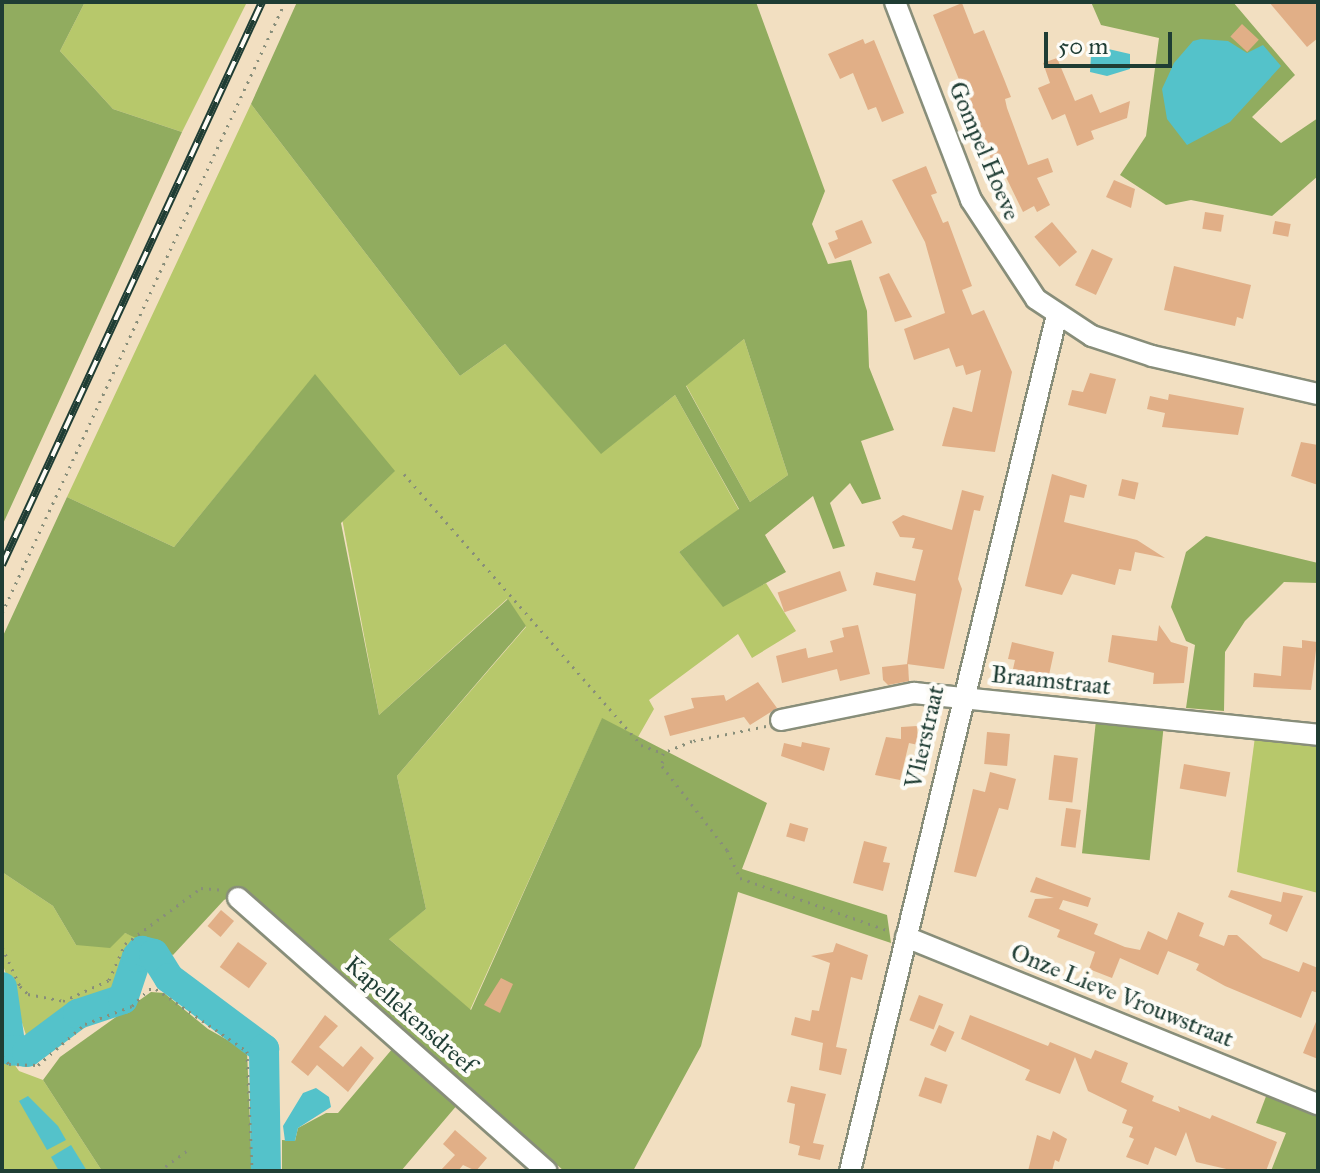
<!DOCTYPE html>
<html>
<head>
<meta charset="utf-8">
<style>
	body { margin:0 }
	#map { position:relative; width:1320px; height:1173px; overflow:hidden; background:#f2dfc1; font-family:"IM FELL Great Primer",serif }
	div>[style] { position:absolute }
	.green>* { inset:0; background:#b7c86b }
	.forest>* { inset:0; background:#91ac5f; transform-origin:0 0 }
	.water>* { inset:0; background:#54c2ca }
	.river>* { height:30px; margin:-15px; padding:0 15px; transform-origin:15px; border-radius:15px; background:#54c2ca }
	.building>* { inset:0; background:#e1af87; transform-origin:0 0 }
	.path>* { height:3px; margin-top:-1.5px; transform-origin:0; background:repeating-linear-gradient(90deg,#888e7a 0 2px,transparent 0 8px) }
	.roads { filter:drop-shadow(2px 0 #888e7a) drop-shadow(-2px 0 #888e7a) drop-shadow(0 2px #888e7a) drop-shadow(0 -2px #888e7a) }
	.minor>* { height:20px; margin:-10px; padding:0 10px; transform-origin:10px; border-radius:10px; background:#fff }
	.rail>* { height:8px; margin-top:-4px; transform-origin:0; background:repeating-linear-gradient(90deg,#fdfcf7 0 15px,#1f3d34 0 30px); box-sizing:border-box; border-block:2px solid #1f3d34 }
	span { translate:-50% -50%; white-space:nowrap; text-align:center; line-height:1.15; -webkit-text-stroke:8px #fdfcf7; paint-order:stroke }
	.street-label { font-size:24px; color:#1f3d34 }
	.frame { position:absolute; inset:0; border:4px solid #1f3d34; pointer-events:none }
	.scale { position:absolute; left:1044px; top:32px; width:128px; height:36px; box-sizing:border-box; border:4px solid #1f3d34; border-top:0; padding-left:10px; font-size:24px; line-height:28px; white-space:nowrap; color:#1f3d34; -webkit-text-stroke:6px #fdfcf7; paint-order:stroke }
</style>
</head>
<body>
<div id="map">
	<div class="green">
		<i style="clip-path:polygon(85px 2px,247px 2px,182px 132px,113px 109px,60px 51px)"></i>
		<i style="clip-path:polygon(251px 104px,460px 376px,505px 344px,601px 453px,675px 395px,739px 510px,679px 552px,723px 606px,766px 583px,796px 631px,752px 658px,738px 634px,649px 700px,654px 709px,638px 737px,602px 719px,470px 1010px,388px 938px,426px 909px,397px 776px,526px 627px,507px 599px,379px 715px,315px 375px,174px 547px,67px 497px)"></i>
		<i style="clip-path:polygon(744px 339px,788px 475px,750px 502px,686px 385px)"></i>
		<i style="clip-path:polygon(1255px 737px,1318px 742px,1318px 893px,1237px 872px)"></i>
		<i style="clip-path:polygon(2px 872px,53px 906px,76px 945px,125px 933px,154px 943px,150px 949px,138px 946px,114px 993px,85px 1000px,28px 1041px,2px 962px)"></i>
		<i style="clip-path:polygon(2px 1047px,19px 1071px,43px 1080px,102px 1171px,2px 1171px)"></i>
	</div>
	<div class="forest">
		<i style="clip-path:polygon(2px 2px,85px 2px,60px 51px,113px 109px,182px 132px,2px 526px)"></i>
		<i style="clip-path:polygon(evenodd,297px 2px,756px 2px,825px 191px,812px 224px,828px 264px,851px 260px,867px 311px,869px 367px,894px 430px,861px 441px,881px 499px,862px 504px,850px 483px,830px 503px,845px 546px,833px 549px,813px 496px,765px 535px,786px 572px,723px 607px,679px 552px,739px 509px,675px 395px,601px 454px,505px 344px,460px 376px,251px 104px,297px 2px,744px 339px,788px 475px,750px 502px,686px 386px,744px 339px)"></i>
		<i style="clip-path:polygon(1091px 2px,1233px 2px,1295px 75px,1252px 117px,1281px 143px,1318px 118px,1318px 176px,1272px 216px,1191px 200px,1166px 205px,1120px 175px,1146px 136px,1159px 38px,1101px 25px)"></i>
		<i style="clip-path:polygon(315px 374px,395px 471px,341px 523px,379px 715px,508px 599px,526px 626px,397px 776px,426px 909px,389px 939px,471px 1010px,602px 718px,767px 803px,742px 869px,887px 915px,891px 943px,738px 892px,701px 1046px,633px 1171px,564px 1171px,243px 890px,224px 900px,173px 955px,125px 933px,110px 948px,76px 945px,53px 906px,2px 872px,2px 638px,67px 497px,174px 547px)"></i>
		<i style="clip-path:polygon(1206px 536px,1318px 563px,1318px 583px,1284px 582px,1245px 621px,1225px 652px,1224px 711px,1186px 708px,1195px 645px,1186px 641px,1171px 607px,1186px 552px)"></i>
		<i style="left:1096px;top:720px;width:68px;height:134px;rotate:6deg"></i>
		<i style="clip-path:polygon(151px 992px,164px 993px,208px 1029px,247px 1051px,252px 1171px,102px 1171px,43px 1080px,60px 1057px)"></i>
		<i style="clip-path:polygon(393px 1048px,458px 1104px,401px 1171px,282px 1171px,282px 1140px,295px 1141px,298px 1128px,326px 1113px,338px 1113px)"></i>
		<i style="clip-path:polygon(1268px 1091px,1318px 1112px,1318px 1171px,1271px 1171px,1286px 1133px,1256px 1123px)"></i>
	</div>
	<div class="water">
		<i style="clip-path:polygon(1201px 39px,1228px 41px,1247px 53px,1263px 45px,1281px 66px,1230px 122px,1187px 145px,1167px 119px,1162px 89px,1174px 63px,1193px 41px)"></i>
		<i style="clip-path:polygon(1104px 48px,1130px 54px,1130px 69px,1107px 76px,1090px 72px,1091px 56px)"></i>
		<i style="clip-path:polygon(316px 1088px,329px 1097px,331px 1107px,298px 1128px,295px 1141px,285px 1141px,283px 1126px,303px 1093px)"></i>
		<i style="clip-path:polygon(28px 1096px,58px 1126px,66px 1140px,47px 1150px,19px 1101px)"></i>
		<i style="clip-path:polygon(71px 1145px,87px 1171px,59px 1171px,51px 1157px)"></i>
	</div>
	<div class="river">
		<i style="left:2px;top:987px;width:64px;rotate:81.9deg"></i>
		<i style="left:11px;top:1050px;width:16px;rotate:7deg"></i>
		<i style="left:27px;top:1052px;width:64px;rotate:-36.7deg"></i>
		<i style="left:78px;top:1014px;width:47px;rotate:-18.4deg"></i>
		<i style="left:123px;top:999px;width:44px;rotate:-71.6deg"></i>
		<i style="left:137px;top:957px;width:8px;rotate:-50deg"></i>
		<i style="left:142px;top:951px;width:12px;rotate:14deg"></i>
		<i style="left:154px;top:954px;width:28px;rotate:58deg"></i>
		<i style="left:169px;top:978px;width:119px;rotate:36.8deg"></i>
		<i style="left:264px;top:1049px;width:122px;rotate:89.1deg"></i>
	</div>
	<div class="building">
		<i style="clip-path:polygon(1269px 2px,1318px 2px,1318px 38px,1307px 47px)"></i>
		<i style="clip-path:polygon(962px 3px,974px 34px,984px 30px,1004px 79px,1011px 97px,1005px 99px,1007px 108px,1028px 165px,1048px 158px,1053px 172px,1037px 178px,1050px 205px,1037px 212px,1034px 206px,1023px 212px,1001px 167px,995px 169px,933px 15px)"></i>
		<i style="left:1242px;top:24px;width:23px;height:17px;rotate:43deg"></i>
		<i style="clip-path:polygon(863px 39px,865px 44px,874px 40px,904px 113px,882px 122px,876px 107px,868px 110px,853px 73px,840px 79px,828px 54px)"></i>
		<i style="clip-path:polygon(1057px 58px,1075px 101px,1092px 94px,1100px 113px,1130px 101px,1127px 118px,1091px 131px,1094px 139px,1077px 146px,1065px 114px,1052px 120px,1038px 88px,1050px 83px,1043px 63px)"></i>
		<i style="clip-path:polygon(926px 166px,937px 193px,931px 195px,943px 223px,948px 221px,972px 286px,962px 290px,972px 315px,984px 310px,1012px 372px,995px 452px,942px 446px,953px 407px,972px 412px,981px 370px,966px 375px,963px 365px,956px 367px,949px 348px,914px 360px,904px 329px,945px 313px,925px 242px,892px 180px)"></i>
		<i style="clip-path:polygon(1114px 180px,1135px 189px,1131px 208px,1106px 197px)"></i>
		<i style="left:1205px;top:212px;width:19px;height:17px;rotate:9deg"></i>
		<i style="clip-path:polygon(862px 220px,872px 243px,835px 259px,828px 243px,838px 239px,835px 231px)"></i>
		<i style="left:1275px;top:221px;width:16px;height:13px;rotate:11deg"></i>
		<i style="left:1052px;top:222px;width:39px;height:23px;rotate:50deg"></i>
		<i style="left:1092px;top:249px;width:23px;height:40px;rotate:25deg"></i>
		<i style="clip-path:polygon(1174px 266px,1251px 285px,1243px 319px,1237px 317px,1235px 326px,1164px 310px)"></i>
		<i style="clip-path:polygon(889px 273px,912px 317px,895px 322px,879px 277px)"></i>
		<i style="clip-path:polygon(1090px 373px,1116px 379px,1106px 414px,1068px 405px,1072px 390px,1083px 392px)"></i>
		<i style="clip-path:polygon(1169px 394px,1244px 408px,1238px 435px,1162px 427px,1165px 413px,1147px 409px,1150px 396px,1168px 400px)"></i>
		<i style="clip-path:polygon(1301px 442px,1318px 445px,1318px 485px,1291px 476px)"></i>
		<i style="clip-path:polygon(1052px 474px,1087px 485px,1084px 498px,1070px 495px,1064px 522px,1137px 540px,1165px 558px,1135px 552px,1131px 571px,1119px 569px,1115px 585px,1072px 574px,1062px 595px,1025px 586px)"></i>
		<i style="left:1122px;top:479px;width:17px;height:17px;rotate:13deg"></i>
		<i style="clip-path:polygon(962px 490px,984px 496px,980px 511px,974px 510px,958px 579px,962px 589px,944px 669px,907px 664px,916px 594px,873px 585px,876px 572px,915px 581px,923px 550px,912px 548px,915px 538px,900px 537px,892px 522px,903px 515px,952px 530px)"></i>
		<i style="left:840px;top:571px;width:21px;height:66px;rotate:71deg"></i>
		<i style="clip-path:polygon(858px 625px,870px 674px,840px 681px,837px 669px,782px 683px,776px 656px,806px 648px,808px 658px,833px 652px,830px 641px,844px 637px,842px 628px)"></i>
		<i style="clip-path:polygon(1159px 625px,1171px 642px,1188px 647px,1184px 683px,1153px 684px,1154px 673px,1108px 662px,1112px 635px,1157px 641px)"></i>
		<i style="clip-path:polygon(1302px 640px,1317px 642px,1311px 690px,1253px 687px,1254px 673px,1281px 676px,1283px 646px,1302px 648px)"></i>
		<i style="clip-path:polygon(1012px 642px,1054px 652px,1049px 675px,1013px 669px,1015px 660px,1008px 659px)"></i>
		<i style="clip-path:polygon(908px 664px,909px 681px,888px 685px,883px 680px,882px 667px)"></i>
		<i style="clip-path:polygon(758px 682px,777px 708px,766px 715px,750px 725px,744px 717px,670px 736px,664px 716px,694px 708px,691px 698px,724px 695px,726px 701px)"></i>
		<i style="clip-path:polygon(917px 726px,918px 745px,909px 743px,900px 780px,875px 775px,886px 737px,901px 739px,901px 727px)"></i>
		<i style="left:987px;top:732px;width:23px;height:32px;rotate:5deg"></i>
		<i style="clip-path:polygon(802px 742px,830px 748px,824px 771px,781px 756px,784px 743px,801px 747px)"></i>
		<i style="left:1054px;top:755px;width:24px;height:45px;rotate:7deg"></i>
		<i style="left:1184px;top:764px;width:47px;height:25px;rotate:10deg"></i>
		<i style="clip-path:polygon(990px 772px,1016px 779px,1008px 810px,999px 808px,976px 877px,954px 872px,973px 789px,985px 792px)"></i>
		<i style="left:1066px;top:808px;width:15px;height:38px;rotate:8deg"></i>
		<i style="left:790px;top:823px;width:19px;height:14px;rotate:16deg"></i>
		<i style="clip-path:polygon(864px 841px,887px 847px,883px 862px,890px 863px,883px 891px,853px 883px)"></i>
		<i style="clip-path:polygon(1036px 877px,1091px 898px,1088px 907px,1063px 900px,1059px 909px,1098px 924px,1094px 934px,1125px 947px,1140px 950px,1148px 931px,1167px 940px,1178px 912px,1204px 923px,1199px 936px,1224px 946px,1228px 935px,1237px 935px,1263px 958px,1299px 972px,1303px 962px,1318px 968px,1318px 993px,1312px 991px,1301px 1018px,1225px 986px,1196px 970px,1199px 964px,1168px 951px,1158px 975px,1120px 958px,1112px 978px,1089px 969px,1095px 952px,1057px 937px,1060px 930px,1028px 917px,1035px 899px,1054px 898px,1030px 892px)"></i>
		<i style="clip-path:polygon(1231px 890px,1281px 902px,1283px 892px,1303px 896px,1287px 932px,1269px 924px,1272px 915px,1228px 897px)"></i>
		<i style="left:221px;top:910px;width:17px;height:21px;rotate:40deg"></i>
		<i style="left:238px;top:942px;width:36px;height:31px;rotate:36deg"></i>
		<i style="clip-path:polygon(836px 943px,868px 955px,862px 980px,851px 977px,836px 1047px,847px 1049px,841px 1075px,819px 1070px,823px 1043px,791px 1035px,795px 1017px,810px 1021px,812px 1010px,819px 1011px,830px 963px,811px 956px,833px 952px)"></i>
		<i style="clip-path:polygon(501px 978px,513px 984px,500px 1013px,484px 1005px)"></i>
		<i style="left:919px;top:995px;width:26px;height:27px;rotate:21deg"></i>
		<i style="clip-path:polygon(325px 1015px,338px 1026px,319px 1047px,343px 1067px,361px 1046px,374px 1058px,348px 1092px,317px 1065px,308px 1076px,291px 1062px)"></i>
		<i style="clip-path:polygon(970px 1015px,1048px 1046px,1050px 1042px,1091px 1059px,1095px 1050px,1128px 1063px,1121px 1082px,1154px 1096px,1152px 1101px,1180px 1112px,1178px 1106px,1210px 1119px,1212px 1115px,1277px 1142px,1266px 1171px,1235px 1171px,1196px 1162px,1186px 1132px,1176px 1156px,1155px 1147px,1148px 1165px,1126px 1157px,1134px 1139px,1129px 1137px,1133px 1127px,1122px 1123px,1127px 1110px,1088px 1091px,1075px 1057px,1060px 1094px,1025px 1080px,1030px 1070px,961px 1039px)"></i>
		<i style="clip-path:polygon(1318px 1017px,1318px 1059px,1303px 1053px)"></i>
		<i style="left:939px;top:1025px;width:17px;height:22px;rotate:24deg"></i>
		<i style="left:925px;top:1077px;width:24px;height:20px;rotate:19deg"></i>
		<i style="clip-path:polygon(791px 1086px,826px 1094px,813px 1143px,824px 1145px,820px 1160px,798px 1155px,800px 1146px,789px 1143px,795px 1104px,787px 1102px)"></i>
		<i style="clip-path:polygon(455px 1130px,487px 1158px,476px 1171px,463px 1165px,458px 1171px,440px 1171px,455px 1155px,443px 1144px)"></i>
		<i style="clip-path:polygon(1053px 1131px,1067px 1139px,1059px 1162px,1055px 1160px,1052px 1171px,1028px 1171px,1037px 1135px,1050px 1140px)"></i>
	</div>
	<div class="path">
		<i style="left:404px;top:474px;width:360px;rotate:48.8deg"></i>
		<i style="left:641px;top:745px;width:23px;rotate:20deg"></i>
		<i style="left:2px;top:613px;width:673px;rotate:-65.15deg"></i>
		<i style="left:766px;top:726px;width:76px;rotate:168.5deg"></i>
		<i style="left:692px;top:741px;width:31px;rotate:158deg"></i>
		<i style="left:663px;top:753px;width:13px;rotate:94deg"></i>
		<i style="left:662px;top:766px;width:106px;rotate:52.3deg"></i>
		<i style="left:727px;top:850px;width:31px;rotate:65deg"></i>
		<i style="left:740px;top:878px;width:159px;rotate:19.5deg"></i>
		<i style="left:2px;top:947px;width:43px;rotate:65.2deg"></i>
		<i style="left:20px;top:986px;width:11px;rotate:45deg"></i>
		<i style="left:28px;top:994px;width:36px;rotate:11deg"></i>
		<i style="left:63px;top:1001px;width:51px;rotate:-24.5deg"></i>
		<i style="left:109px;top:980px;width:39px;rotate:-66deg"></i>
		<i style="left:125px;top:944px;width:94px;rotate:-36.4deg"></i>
		<i style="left:201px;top:888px;width:21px;rotate:5deg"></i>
		<i style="left:2px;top:1056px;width:11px;rotate:49deg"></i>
		<i style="left:9px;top:1064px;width:29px;rotate:2deg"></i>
		<i style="left:38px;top:1065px;width:62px;rotate:-41.1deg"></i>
		<i style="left:85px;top:1024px;width:50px;rotate:-21deg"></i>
		<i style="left:132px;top:1006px;width:24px;rotate:-45deg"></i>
		<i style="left:149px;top:989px;width:7px"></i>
		<i style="left:156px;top:989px;width:110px;rotate:34.3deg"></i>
		<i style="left:247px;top:1051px;width:120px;rotate:87.6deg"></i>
		<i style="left:159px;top:1171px;width:36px;rotate:-36deg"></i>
	</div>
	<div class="roads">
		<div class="minor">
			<i style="left:895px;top:2px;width:212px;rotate:69deg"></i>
			<i style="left:971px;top:200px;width:118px;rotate:56.7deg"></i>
			<i style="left:1036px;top:299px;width:67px;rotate:33.5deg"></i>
			<i style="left:1092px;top:336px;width:63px;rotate:18.4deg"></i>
			<i style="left:1152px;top:356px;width:170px;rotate:12.9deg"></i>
			<i style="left:781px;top:720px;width:136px;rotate:-11.5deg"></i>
			<i style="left:914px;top:693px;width:406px;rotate:5.9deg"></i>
			<i style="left:238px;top:898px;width:412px;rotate:41.5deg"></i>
			<i style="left:906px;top:937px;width:445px;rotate:22.1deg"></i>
			<i style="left:850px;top:1171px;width:881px;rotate:-76.41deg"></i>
		</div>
	</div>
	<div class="rail">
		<i style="left:2px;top:565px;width:620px;rotate:-65.21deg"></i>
	</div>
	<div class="street-label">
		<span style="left:984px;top:151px;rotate:67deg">Gompel Hoeve</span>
		<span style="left:1051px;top:681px;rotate:6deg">Braamstraat</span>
		<span style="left:925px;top:737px;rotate:-77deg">Vlierstraat</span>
		<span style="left:1122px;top:996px;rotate:22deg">Onze Lieve Vrouwstraat</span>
		<span style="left:410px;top:1015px;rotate:41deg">Kapellekensdreef</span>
	</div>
	<div class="frame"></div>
	<div class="scale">50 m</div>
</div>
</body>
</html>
